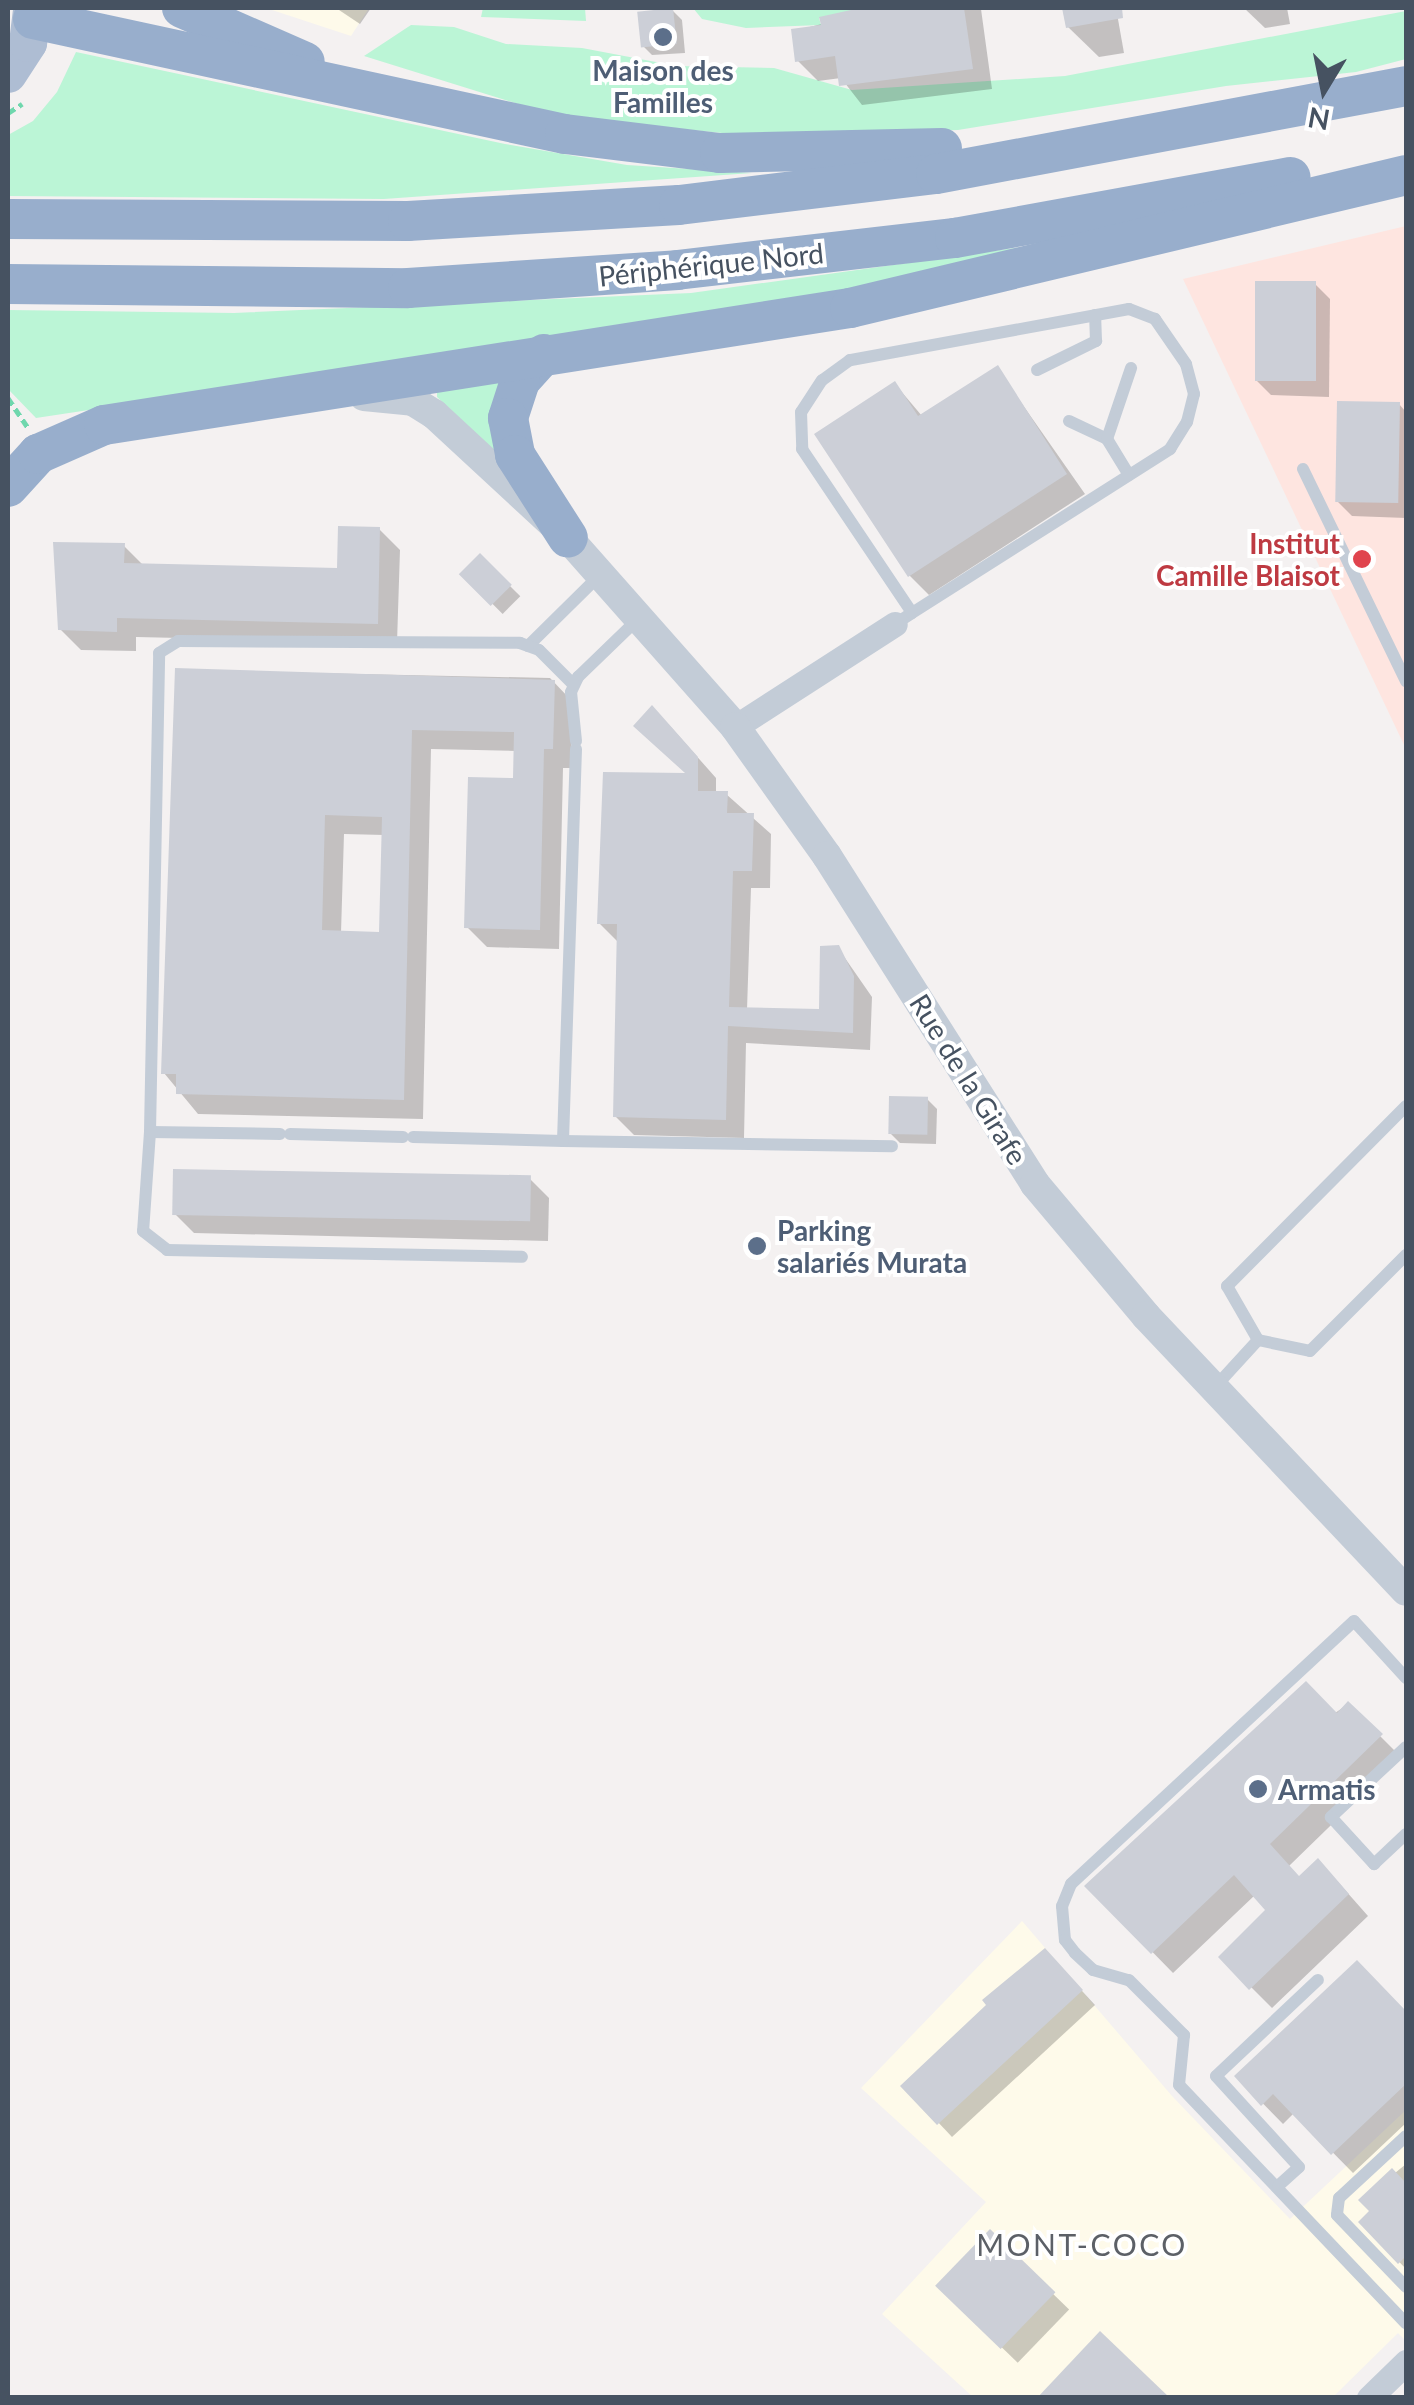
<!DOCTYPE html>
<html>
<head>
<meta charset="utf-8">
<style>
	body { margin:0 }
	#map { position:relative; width:1414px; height:2405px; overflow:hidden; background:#f4f1f1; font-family:Lato,sans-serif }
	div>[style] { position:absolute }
	.commercial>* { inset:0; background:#fefaea }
	.medical>* { inset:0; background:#fee5e0 }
	.green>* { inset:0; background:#bbf5d6 }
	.shadow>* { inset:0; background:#0003; transform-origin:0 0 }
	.building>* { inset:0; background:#cccfd7; transform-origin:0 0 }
	.path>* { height:5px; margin-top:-2.5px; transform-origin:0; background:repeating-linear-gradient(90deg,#6fd7ad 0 8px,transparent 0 13px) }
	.service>* { height:12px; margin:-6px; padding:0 6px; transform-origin:6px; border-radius:6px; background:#c3ccd7 }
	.minor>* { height:25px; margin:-12.5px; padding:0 12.5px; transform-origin:12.5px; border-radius:12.5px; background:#c3ccd7 }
	.tertiary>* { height:30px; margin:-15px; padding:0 15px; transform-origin:15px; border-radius:15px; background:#c3ccd7 }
	.primary>* { height:38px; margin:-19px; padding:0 19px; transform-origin:19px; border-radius:19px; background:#aebdd3 }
	.trunk>* { height:40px; margin:-20px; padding:0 20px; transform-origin:20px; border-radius:20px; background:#98aecc }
	.dots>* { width:28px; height:28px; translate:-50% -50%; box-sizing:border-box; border:5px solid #fff; border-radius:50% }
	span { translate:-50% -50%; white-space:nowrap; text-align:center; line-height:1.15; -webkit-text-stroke:8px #fff; paint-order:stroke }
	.service-label { font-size:28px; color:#4e5e75; font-weight:700 }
	.left { translate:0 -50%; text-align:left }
	.street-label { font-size:28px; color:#465261 }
	.health-label { font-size:28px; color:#be3a42; font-weight:700 }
	.right { translate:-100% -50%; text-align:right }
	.neighbourhood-label { font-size:30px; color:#5c6067; letter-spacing:2.5px }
	.frame { position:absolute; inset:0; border:10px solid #465261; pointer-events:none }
	.north { position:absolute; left:1274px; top:40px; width:100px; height:100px; -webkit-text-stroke:8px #fff; paint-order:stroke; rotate:190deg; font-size:28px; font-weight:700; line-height:40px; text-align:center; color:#465261 }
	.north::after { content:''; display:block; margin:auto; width:35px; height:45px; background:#465261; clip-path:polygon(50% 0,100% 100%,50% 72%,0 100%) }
</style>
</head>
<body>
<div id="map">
	<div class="commercial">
		<i style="clip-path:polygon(266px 8px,369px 8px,351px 36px)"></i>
		<i style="clip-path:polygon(1022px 1921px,1172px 2096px,1290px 2219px,1406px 2110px,1406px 2341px,1398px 2333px,1333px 2397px,973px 2397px,882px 2314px,986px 2202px,861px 2088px)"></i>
	</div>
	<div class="medical">
		<i style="clip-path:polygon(1406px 226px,1406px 749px,1183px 279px)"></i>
	</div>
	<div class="green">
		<i style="clip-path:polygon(483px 8px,585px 8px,586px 21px,481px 17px)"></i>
		<i style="clip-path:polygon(693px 8px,860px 8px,860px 12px,819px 18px,821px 25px,746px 28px,702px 19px)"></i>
		<i style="clip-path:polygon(1406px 11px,1406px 59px,1356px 72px,1226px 86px,958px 130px,763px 137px,560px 117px,364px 56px,411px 25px,454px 27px,506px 44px,582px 48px,677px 66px,774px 68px,852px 90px,1065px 76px)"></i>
		<i style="clip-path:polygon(76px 52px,505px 144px,627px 165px,752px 173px,384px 199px,8px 196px,8px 135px,33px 121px,57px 92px)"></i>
		<i style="clip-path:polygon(1058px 242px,763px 308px,36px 418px,8px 389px,8px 310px,234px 313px,691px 293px)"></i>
		<i style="clip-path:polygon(507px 376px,506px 462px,437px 397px,437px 391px)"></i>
	</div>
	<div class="shadow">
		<i style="clip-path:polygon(336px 8px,371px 8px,360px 24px)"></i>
		<i style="clip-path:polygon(862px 8px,990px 8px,981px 9px,992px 89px,862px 105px,841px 78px,818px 81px,797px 60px,793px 31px,863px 14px)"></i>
		<i style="clip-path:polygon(1065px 8px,1116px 8px,1124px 53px,1099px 57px,1068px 27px)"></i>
		<i style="clip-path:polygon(1244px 8px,1287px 8px,1290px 24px,1265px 28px)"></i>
		<i style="clip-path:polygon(672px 10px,682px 20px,685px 53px,652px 55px,642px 45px)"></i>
		<i style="clip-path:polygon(1315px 284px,1330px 299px,1329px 397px,1271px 395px,1256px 380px)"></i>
		<i style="clip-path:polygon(997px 368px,1085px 494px,929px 595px,909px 575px,895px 384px,922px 416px)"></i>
		<i style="clip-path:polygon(1399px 404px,1406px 412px,1406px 518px,1352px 516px,1337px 501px)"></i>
		<i style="clip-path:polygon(379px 529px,400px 550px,397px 643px,136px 637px,136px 651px,81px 650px,60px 629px,124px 546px,144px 566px,340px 571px)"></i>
		<i style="left:480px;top:556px;width:57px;height:25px;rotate:45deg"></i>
		<i style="clip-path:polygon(evenodd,178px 670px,550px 678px,570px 699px,572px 768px,563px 768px,559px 949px,487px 947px,467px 927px,516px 781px,516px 751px,431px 749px,423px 1119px,198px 1114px,164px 1073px,178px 670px,344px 834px,384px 835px,381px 935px,341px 933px,344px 834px)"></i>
		<i style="clip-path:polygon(670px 726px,716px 778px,716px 794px,726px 794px,771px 834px,770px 888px,751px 888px,747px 1010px,821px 1011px,838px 948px,872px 997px,870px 1050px,746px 1043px,744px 1138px,634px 1135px,615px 1116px,619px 943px,599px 923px,690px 776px)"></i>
		<i style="clip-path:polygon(927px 1099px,937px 1109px,936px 1144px,900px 1143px,890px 1133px)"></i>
		<i style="clip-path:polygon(530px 1179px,549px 1198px,548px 1241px,194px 1233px,175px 1214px)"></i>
		<i style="clip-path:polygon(1348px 1704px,1401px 1757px,1289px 1866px,1300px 1878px,1338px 1882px,1368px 1916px,1272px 2008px,1221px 1957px,1269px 1910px,1255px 1895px,1173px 1973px,1088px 1886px)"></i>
		<i style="clip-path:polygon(1357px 1964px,1406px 2014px,1406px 2123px,1353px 2173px,1294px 2113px,1283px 2124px,1237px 2077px)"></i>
		<i style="clip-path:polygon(1059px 1966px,1095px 2005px,952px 2137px,904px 2086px)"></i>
		<i style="clip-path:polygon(1406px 2164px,1406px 2269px,1361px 2222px,1373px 2212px,1362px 2200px)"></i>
		<i style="left:990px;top:2233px;width:110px;height:74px;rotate:44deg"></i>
	</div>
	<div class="building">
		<i style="left:673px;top:8px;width:36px;height:36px;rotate:84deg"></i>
		<i style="clip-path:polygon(860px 8px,964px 8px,973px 69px,839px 86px,835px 56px,795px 62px,791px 29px,821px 25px,819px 17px)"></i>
		<i style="clip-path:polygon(1062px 8px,1122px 8px,1123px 18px,1066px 28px)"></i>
		<i style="left:1255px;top:281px;width:61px;height:100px"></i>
		<i style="clip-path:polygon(998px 365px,1067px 474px,908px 577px,814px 434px,895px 381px,918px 416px)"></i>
		<i style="left:1337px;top:401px;width:63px;height:101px;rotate:1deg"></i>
		<i style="clip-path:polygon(338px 526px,380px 527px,378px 624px,117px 618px,117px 632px,58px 630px,53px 542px,125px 543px,124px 563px,337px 568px)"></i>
		<i style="left:480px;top:553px;width:45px;height:30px;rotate:45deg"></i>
		<i style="clip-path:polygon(evenodd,175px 668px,555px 680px,553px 749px,544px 749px,540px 930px,464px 928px,468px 777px,513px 778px,514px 732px,412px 730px,404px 1100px,176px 1094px,176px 1074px,161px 1074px,175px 668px,325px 815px,382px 817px,379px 932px,322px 930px,325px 815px)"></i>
		<i style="clip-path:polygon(652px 705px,698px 757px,698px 791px,728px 791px,727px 813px,754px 813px,752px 871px,733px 871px,729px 1007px,819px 1009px,820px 946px,839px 945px,854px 976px,853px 1033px,728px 1026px,726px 1120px,613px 1117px,617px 924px,597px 924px,603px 772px,685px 773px,633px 726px)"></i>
		<i style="left:889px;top:1096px;width:39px;height:38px;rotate:1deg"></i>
		<i style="left:173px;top:1169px;width:358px;height:46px;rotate:1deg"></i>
		<i style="clip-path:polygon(1306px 1681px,1337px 1713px,1348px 1701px,1383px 1734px,1270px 1844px,1299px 1876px,1318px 1858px,1349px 1894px,1249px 1990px,1218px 1957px,1265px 1910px,1234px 1875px,1151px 1954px,1084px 1886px)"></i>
		<i style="clip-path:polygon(1045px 1948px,1083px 1990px,937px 2125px,900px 2086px,986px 2005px,982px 2000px)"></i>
		<i style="clip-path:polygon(1357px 1960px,1406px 2011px,1406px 2084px,1331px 2155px,1273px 2094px,1261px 2106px,1234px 2076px)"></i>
		<i style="clip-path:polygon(1392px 2168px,1406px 2183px,1406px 2256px,1398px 2264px,1358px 2222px,1369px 2211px,1358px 2200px)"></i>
		<i style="left:990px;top:2229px;width:91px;height:79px;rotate:44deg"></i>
		<i style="clip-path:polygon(1100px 2331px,1170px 2398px,1037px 2398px)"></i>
	</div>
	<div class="path">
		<i style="left:8px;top:113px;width:17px;rotate:-33deg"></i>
		<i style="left:8px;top:398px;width:36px;rotate:56deg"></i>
	</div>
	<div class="service">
		<i style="left:1037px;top:370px;width:66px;rotate:-26.2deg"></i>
		<i style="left:1096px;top:341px;width:26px;rotate:-92deg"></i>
		<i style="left:1069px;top:421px;width:42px;rotate:25.3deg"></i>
		<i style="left:1107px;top:439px;width:75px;rotate:-71.3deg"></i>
		<i style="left:1107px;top:439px;width:42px;rotate:58.6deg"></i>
		<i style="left:1303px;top:469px;width:236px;rotate:64.1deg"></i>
		<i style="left:895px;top:624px;width:20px;rotate:-33deg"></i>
		<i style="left:912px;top:613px;width:306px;rotate:-32.4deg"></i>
		<i style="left:1170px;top:449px;width:32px;rotate:-58deg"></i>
		<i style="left:1187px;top:422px;width:29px;rotate:-76deg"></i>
		<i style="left:1194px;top:394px;width:31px;rotate:-105deg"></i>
		<i style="left:1186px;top:364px;width:55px;rotate:-124.6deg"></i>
		<i style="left:1155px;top:319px;width:28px;rotate:-159deg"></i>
		<i style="left:1129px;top:309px;width:284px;rotate:169.6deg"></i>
		<i style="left:850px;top:360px;width:34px;rotate:144deg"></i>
		<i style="left:822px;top:380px;width:38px;rotate:123deg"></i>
		<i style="left:801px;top:412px;width:37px;rotate:88deg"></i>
		<i style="left:802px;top:449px;width:197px;rotate:56.1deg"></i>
		<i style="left:528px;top:646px;width:101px;rotate:-44.6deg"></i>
		<i style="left:576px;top:741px;width:49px;rotate:-95.8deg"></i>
		<i style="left:571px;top:692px;width:17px;rotate:-65deg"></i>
		<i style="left:578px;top:677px;width:82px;rotate:-44deg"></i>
		<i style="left:576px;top:749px;width:392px;rotate:91.9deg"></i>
		<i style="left:563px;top:1141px;width:329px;rotate:0.9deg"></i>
		<i style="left:1406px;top:1106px;width:254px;rotate:134.8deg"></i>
		<i style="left:1227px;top:1286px;width:62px;rotate:60.1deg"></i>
		<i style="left:1258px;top:1340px;width:53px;rotate:11.9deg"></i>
		<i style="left:1310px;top:1351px;width:136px;rotate:-45deg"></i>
		<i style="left:150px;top:1132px;width:99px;rotate:94deg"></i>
		<i style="left:143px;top:1231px;width:31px;rotate:38deg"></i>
		<i style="left:167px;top:1250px;width:355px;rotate:1.1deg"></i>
		<i style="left:280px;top:1134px;width:130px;rotate:-179.1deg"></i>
		<i style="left:150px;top:1132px;width:479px;rotate:-88.9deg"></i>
		<i style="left:159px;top:653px;width:22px;rotate:-32deg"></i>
		<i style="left:178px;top:641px;width:342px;rotate:0.3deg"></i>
		<i style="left:520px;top:643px;width:20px;rotate:20deg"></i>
		<i style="left:539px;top:650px;width:49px;rotate:45deg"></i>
		<i style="left:290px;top:1134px;width:113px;rotate:1.5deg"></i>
		<i style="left:413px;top:1137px;width:150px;rotate:1.5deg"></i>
		<i style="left:1215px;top:1387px;width:64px;rotate:-47.5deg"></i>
		<i style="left:1406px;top:1678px;width:77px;rotate:-132.4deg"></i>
		<i style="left:1354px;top:1621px;width:386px;rotate:137.1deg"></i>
		<i style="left:1071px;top:1884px;width:24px;rotate:112deg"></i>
		<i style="left:1062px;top:1906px;width:34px;rotate:85deg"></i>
		<i style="left:1065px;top:1940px;width:16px;rotate:52deg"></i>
		<i style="left:1075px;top:1953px;width:25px;rotate:43deg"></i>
		<i style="left:1093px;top:1970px;width:37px;rotate:16deg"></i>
		<i style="left:1129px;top:1980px;width:78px;rotate:45deg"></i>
		<i style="left:1184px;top:2035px;width:50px;rotate:95.7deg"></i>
		<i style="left:1179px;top:2085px;width:329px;rotate:46.4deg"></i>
		<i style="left:1406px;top:1747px;width:103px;rotate:137deg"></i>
		<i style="left:1331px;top:1817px;width:64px;rotate:47.5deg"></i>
		<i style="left:1374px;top:1864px;width:44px;rotate:-43.2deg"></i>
		<i style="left:1406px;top:2136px;width:91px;rotate:137.2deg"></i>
		<i style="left:1339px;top:2198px;width:17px;rotate:97deg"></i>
		<i style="left:1337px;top:2215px;width:100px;rotate:46.2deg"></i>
		<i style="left:1278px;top:2186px;width:28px;rotate:-42deg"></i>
		<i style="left:1299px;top:2167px;width:123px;rotate:-132.4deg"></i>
		<i style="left:1216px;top:2076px;width:140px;rotate:-43.3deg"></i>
	</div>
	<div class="minor">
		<i style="left:735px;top:727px;width:190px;rotate:-32.8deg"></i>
		<i style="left:1369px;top:2398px;width:52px;rotate:-44.2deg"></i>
	</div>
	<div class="tertiary">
		<i style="left:364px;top:396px;width:49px;rotate:5.8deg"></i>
		<i style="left:413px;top:401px;width:25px;rotate:32deg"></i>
		<i style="left:434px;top:414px;width:183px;rotate:42.8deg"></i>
		<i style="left:568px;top:538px;width:252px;rotate:48.5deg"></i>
		<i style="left:735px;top:727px;width:158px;rotate:54.5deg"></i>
		<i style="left:827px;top:856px;width:388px;rotate:57.6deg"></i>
		<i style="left:1035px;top:1184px;width:172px;rotate:49.9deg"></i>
		<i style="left:1146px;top:1316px;width:378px;rotate:46.6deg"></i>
	</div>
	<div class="primary">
		<i style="left:8px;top:74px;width:37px;rotate:-57deg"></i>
		<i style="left:28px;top:43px;width:35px;rotate:-83deg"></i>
	</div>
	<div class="trunk">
		<i style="left:182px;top:8px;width:134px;rotate:23.7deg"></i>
		<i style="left:33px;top:19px;width:544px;rotate:12.2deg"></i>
		<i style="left:565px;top:134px;width:156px;rotate:7deg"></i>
		<i style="left:720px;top:153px;width:222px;rotate:-1.3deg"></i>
		<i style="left:8px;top:219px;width:400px;rotate:0.3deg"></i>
		<i style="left:408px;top:221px;width:271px;rotate:-3.4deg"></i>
		<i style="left:679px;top:205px;width:259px;rotate:-6.9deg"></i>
		<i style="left:936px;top:174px;width:478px;rotate:-10.6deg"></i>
		<i style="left:8px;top:284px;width:400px;rotate:0.6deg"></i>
		<i style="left:408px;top:288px;width:270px;rotate:-3.8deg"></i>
		<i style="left:677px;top:270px;width:280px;rotate:-6.6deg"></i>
		<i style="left:955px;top:238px;width:341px;rotate:-10.3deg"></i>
		<i style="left:544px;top:354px;width:36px;rotate:132deg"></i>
		<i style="left:520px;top:381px;width:39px;rotate:108deg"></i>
		<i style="left:508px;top:418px;width:38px;rotate:79deg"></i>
		<i style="left:515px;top:455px;width:98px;rotate:57.4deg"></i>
		<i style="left:8px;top:487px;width:45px;rotate:-47.7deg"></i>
		<i style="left:38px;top:454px;width:72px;rotate:-23.7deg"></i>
		<i style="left:104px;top:425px;width:755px;rotate:-8.91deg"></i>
		<i style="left:850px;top:308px;width:572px;rotate:-13.45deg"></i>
	</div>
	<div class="dots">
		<i style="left:663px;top:37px;background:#5c6f8a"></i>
		<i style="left:1362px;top:559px;background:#e0444e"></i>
		<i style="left:757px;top:1246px;background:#5c6f8a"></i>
		<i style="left:1258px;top:1789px;background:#5c6f8a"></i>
	</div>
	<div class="service-label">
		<span style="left:663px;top:86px">Maison des<br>Familles</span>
		<span class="left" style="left:777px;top:1246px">Parking<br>salariés Murata</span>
		<span class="left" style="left:1278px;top:1789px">Armatis</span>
	</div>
	<div class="street-label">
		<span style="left:711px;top:264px;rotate:-6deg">Périphérique Nord</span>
		<span style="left:969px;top:1079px;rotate:58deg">Rue de la Girafe</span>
	</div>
	<div class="health-label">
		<span class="right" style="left:1340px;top:559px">Institut<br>Camille Blaisot</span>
	</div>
	<div class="neighbourhood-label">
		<span style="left:1082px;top:2244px">MONT-COCO</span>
	</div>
	<div class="frame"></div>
	<div class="north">N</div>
</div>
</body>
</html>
